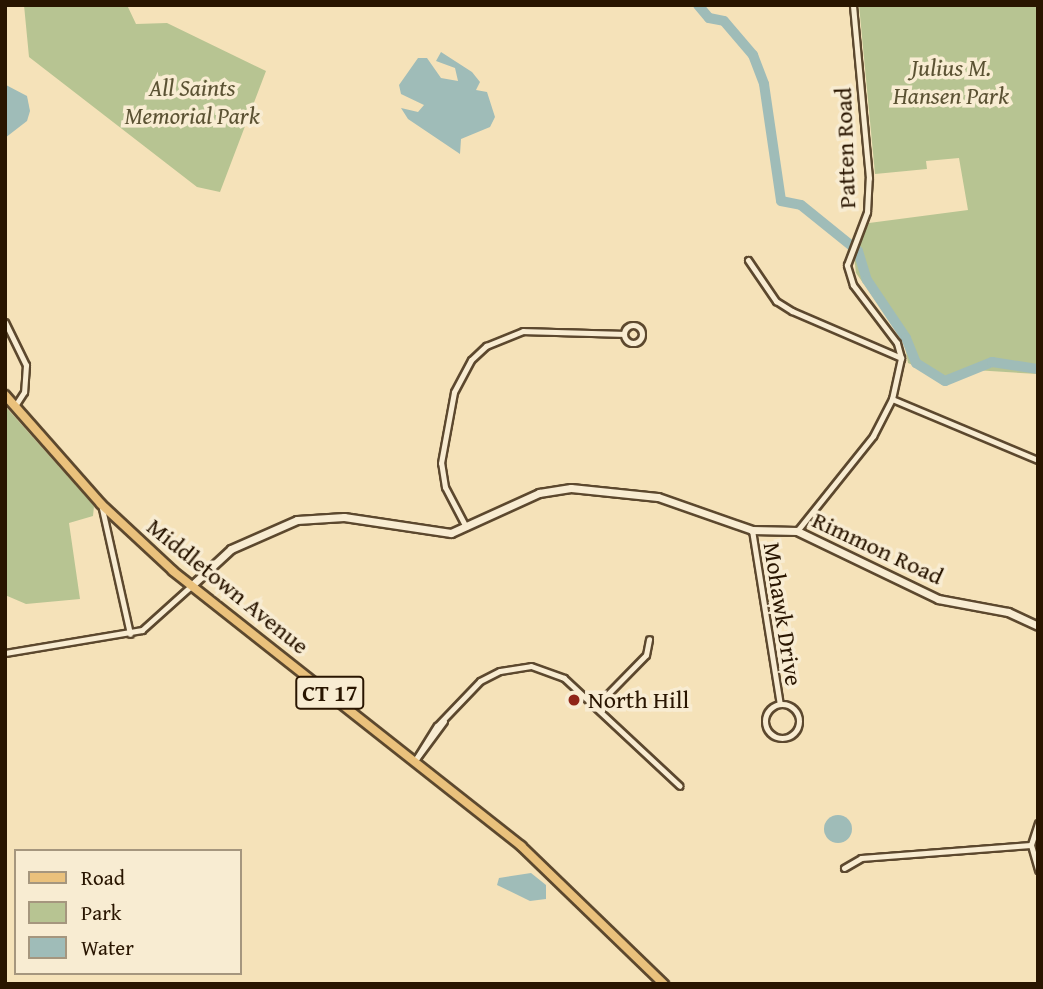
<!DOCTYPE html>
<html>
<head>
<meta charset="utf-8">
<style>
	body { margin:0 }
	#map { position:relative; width:1043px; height:989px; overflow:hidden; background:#f5e2b9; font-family:"Gentium Book Plus",serif }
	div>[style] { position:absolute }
	.green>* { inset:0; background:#b7c492 }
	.water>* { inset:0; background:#9fbcb8 }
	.round { border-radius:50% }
	.river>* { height:10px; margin:-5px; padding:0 5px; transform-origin:5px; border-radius:5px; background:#9fbcb8 }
	.roads { filter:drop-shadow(2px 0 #5c482e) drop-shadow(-2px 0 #5c482e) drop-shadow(0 2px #5c482e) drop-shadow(0 -2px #5c482e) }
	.street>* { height:5px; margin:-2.5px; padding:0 2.5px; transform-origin:2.5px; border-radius:2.5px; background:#f8ecd2 }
	.street>.ring { margin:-2.5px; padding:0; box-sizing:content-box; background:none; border:5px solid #f8ecd2; border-radius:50% }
	.secondary>* { height:7px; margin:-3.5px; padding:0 3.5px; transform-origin:3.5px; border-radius:3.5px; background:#f8ecd2 }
	.primary>* { height:8px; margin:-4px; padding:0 4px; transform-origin:4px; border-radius:4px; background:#eac17c }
	.dots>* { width:19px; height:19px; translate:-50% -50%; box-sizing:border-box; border:4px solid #f8ecd2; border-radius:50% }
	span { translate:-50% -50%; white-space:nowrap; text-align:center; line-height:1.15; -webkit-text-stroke:7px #f8ecd2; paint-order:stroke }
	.shield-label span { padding:2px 5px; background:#f8ecd2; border:2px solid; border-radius:5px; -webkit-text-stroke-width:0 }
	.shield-label { font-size:23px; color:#291500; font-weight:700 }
	.park-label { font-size:24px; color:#5b5233; font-style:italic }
	.street-label { font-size:24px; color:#291500 }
	.poi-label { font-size:24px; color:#291500 }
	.left { translate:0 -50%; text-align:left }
	.frame { position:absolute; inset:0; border:7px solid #291500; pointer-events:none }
	.legend { position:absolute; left:14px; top:849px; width:228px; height:126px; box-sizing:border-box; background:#f8ecd2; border:2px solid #a5967e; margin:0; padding:9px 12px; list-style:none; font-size:21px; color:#291500 }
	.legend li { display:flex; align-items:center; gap:14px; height:35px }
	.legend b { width:35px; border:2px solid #a5967e }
</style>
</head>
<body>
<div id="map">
	<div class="green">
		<i style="clip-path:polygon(24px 5px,127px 5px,136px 24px,167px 23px,266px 71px,220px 192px,197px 187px,29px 57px)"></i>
		<i style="clip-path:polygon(859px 5px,1038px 5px,1038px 374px,974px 370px,952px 382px,908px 363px,904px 341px,856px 273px,854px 256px,869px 223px,968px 210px,959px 158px,926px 161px,927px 169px,875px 174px)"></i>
		<i style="clip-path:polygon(5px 406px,94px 506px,93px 516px,69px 523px,80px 599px,26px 604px,5px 595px)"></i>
	</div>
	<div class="water">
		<i style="clip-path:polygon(441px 52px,472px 72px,480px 82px,476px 90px,487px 92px,495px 117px,490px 127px,461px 139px,460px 154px,408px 119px,401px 108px,418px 112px,424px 105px,401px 94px,399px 85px,418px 58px,427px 58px,441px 78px,458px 81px,455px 68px,436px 61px)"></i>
		<i style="clip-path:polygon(6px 85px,27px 96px,30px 111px,27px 121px,5px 138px)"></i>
		<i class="round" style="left:824px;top:815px;width:28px;height:28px"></i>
		<i style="clip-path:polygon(531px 873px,546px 885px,546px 899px,530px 901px,497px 885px,499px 878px)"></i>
	</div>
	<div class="river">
		<i style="left:698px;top:5px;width:17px;rotate:50deg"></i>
		<i style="left:709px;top:18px;width:15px;rotate:11deg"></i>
		<i style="left:724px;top:21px;width:45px;rotate:49.5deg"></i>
		<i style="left:753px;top:55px;width:31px;rotate:69deg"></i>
		<i style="left:764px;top:84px;width:118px;rotate:81.7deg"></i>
		<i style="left:781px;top:201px;width:20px;rotate:11deg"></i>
		<i style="left:801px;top:205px;width:73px;rotate:38.9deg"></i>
		<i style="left:858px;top:251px;width:30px;rotate:73deg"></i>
		<i style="left:867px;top:280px;width:70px;rotate:56.1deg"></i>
		<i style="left:906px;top:338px;width:27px;rotate:68deg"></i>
		<i style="left:916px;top:363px;width:34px;rotate:32deg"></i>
		<i style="left:945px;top:381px;width:51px;rotate:-22deg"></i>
		<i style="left:992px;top:362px;width:47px;rotate:8.7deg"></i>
	</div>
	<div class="roads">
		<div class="street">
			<i style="left:748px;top:260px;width:50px;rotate:55.7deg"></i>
			<i style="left:776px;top:301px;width:19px;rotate:32deg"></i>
			<i style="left:792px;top:311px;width:119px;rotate:23.3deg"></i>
			<i style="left:5px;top:322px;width:48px;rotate:64deg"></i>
			<i style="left:26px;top:365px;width:27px;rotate:94deg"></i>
			<i style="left:24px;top:392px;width:17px;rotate:123deg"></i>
			<i class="ring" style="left:624px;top:325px;width:13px;height:13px"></i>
			<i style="left:892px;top:399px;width:158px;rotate:22.7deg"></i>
			<i style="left:101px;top:504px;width:133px;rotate:77.4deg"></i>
			<i style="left:466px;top:527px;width:45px;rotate:-117.7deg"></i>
			<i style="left:445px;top:487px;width:24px;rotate:-99deg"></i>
			<i style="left:441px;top:463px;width:72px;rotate:-79.6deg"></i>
			<i style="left:454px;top:392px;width:36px;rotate:-62deg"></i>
			<i style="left:471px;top:360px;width:21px;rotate:-43deg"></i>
			<i style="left:486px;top:346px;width:40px;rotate:-22deg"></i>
			<i style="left:523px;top:331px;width:101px;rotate:1.7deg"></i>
			<i style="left:752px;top:530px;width:176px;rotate:80.9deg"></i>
			<i style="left:797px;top:531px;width:122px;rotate:-51.3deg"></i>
			<i style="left:873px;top:436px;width:42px;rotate:-62.8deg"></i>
			<i style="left:892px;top:399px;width:42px;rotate:-77.6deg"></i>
			<i style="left:901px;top:358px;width:16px;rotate:-105deg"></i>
			<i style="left:897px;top:343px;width:73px;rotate:-127.2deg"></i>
			<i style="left:853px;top:285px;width:21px;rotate:-107deg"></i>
			<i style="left:847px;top:265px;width:57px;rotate:-69.3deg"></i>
			<i style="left:867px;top:212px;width:34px;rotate:-87deg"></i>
			<i style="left:869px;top:178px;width:174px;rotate:-95.3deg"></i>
			<i style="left:5px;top:653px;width:139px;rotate:-9.5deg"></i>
			<i style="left:142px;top:630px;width:66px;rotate:-41.9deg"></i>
			<i class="ring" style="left:765px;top:704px;width:29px;height:29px"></i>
			<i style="left:596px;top:706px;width:71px;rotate:-45.6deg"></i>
			<i style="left:646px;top:655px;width:16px;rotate:-79deg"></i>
			<i style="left:416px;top:759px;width:39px;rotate:-58deg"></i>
			<i style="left:437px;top:726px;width:62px;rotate:-46.3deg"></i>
			<i style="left:480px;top:681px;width:22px;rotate:-27deg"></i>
			<i style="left:500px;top:671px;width:31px;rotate:-9deg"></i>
			<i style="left:531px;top:666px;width:35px;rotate:20deg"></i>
			<i style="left:564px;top:678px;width:158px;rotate:43deg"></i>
			<i style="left:416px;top:759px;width:47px;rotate:-53.6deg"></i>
			<i style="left:1038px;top:823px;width:23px;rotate:108deg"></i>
			<i style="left:1031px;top:845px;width:26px;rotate:74deg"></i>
			<i style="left:844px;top:868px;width:20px;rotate:-30deg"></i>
			<i style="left:861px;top:858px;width:170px;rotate:-4.4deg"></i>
		</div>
		<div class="secondary">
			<i style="left:191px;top:586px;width:54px;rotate:-42.8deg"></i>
			<i style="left:231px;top:549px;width:72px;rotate:-23.7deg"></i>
			<i style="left:297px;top:520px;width:47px;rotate:-3.7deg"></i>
			<i style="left:344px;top:517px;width:108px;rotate:8.5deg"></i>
			<i style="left:451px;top:533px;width:97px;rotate:-24.4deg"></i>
			<i style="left:539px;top:493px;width:32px;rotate:-9deg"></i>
			<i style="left:571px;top:488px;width:87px;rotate:5.9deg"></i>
			<i style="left:658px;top:497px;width:100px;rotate:19.3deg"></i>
			<i style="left:752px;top:530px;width:45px;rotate:1.3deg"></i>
			<i style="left:797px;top:531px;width:157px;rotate:25.7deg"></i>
			<i style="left:938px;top:599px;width:71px;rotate:10.5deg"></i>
			<i style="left:1008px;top:612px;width:33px;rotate:25deg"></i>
		</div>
		<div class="primary">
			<i style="left:5px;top:395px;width:145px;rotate:48.6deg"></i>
			<i style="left:101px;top:504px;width:98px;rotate:42.9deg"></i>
			<i style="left:173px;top:571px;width:444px;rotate:38.3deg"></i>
			<i style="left:521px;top:846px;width:199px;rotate:44deg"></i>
		</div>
	</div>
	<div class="dots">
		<i style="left:574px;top:700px;background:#8f2418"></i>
	</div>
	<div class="shield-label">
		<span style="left:330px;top:693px">CT 17</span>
	</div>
	<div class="park-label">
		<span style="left:951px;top:82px">Julius M.<br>Hansen Park</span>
		<span style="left:192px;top:102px">All Saints<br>Memorial Park</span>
	</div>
	<div class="street-label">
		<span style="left:845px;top:148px;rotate:-92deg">Patten Road</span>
		<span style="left:878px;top:548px;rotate:25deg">Rimmon Road</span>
		<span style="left:228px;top:586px;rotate:39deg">Middletown Avenue</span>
		<span style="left:783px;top:614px;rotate:81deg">Mohawk Drive</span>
	</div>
	<div class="poi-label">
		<span class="left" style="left:588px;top:700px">North Hill</span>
	</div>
	<div class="frame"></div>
	<ul class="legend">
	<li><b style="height:9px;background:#eac17c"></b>Road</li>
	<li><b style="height:19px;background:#b7c492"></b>Park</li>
	<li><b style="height:19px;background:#9fbcb8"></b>Water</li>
	</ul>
</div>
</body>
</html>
